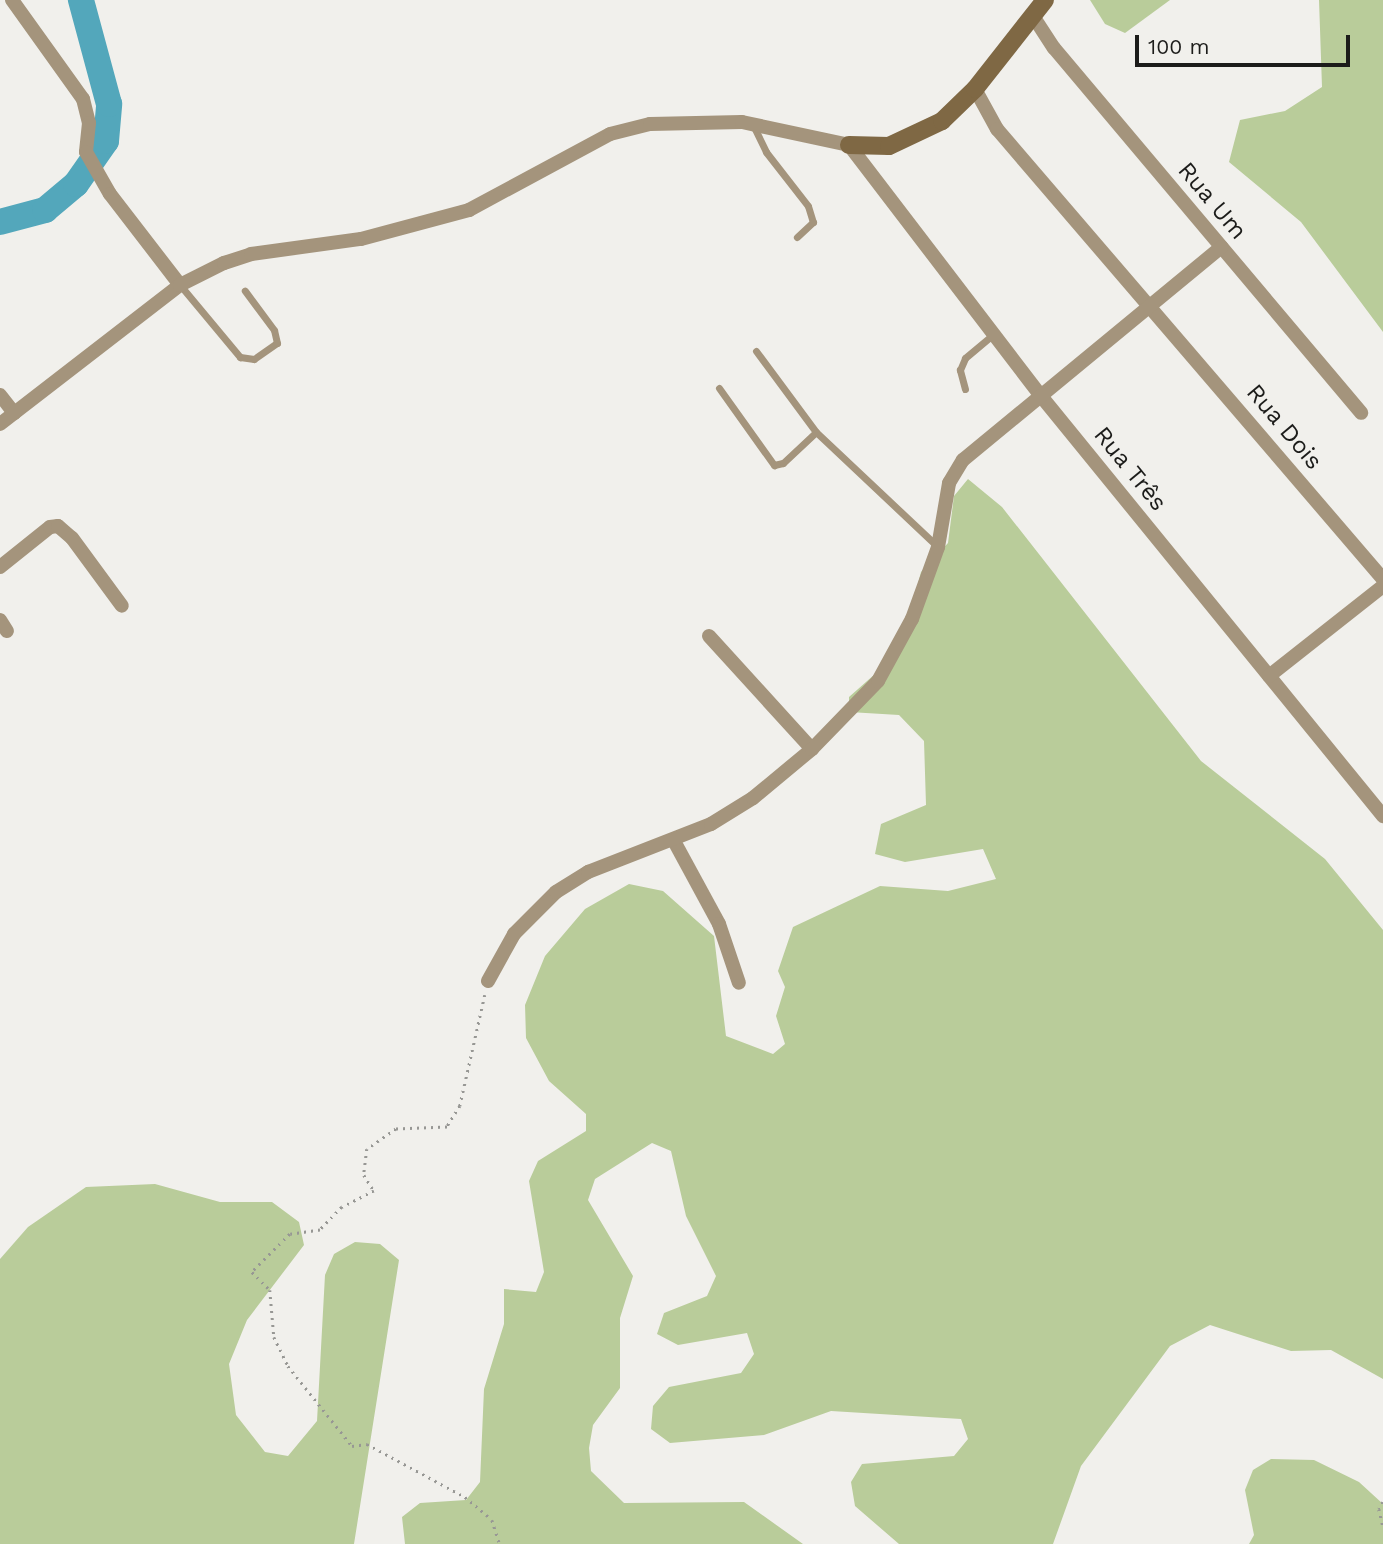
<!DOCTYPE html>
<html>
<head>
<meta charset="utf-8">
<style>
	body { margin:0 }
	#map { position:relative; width:1383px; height:1544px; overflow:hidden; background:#f1f0ec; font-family:"Work Sans",sans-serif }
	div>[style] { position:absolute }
	.green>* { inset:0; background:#b9cc9a }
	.river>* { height:26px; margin:-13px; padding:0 13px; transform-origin:13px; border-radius:13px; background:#53a7bb }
	.path>* { height:2.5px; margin-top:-1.25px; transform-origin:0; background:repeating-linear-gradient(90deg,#979794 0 2px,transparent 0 7px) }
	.lane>* { height:7px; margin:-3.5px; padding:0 3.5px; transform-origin:3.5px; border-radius:3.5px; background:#a4947c }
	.street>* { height:14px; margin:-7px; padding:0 7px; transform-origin:7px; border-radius:7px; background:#a4947c }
	.secondary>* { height:18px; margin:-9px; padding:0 9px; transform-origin:9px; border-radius:9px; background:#7f6844 }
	span { translate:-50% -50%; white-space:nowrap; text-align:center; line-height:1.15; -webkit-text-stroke:7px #f1f0ec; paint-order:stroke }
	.street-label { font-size:24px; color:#1c1c1a }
	.scale { position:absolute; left:1135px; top:35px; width:215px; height:32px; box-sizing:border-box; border:4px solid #1c1c1a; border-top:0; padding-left:9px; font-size:21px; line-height:24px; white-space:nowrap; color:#1c1c1a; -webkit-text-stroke:5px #f1f0ec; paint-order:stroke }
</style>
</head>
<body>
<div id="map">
	<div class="green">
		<i style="clip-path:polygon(1090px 0,1170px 0,1125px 33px,1105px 24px)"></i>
		<i style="clip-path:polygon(1319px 0,1383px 0,1383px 332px,1301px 222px,1229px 162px,1240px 120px,1285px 111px,1322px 87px)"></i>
		<i style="clip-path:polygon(968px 479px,1002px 507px,1201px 761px,1325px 859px,1383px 930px,1383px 1379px,1331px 1350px,1291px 1351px,1210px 1325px,1170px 1346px,1081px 1466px,1053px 1544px,899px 1544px,855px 1506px,851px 1482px,862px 1464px,954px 1456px,968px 1439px,961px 1419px,831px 1411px,764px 1435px,670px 1443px,651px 1429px,653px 1406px,669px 1387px,741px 1373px,754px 1354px,747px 1333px,678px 1345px,657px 1334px,664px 1313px,707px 1296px,716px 1276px,686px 1216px,671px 1151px,652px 1143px,595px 1179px,588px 1200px,633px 1276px,620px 1318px,620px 1388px,593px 1425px,589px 1448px,591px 1471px,624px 1503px,744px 1502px,803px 1544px,405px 1544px,402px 1517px,420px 1503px,466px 1500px,480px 1482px,484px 1389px,504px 1324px,504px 1289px,536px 1292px,544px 1272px,529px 1181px,538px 1161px,586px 1131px,586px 1114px,549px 1081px,526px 1038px,525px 1005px,545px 956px,585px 909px,629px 884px,663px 891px,714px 936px,726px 1036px,773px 1054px,785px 1044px,776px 1016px,785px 987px,778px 971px,793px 927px,880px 886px,948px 891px,996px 879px,983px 849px,905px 862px,875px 854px,881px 824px,926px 805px,924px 741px,899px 715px,849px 712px,849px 697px,901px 651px,921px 572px,948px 543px,954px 496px)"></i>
		<i style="clip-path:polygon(155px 1184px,220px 1202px,272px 1202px,299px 1222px,304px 1245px,247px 1320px,229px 1364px,236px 1415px,265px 1452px,288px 1456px,317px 1421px,325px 1275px,334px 1254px,355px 1242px,380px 1244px,399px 1260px,354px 1544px,0 1544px,0 1259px,28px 1227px,86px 1187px)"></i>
		<i style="clip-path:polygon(1271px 1459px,1314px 1460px,1359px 1482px,1383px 1504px,1383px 1544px,1249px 1544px,1254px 1535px,1245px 1490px,1253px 1470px)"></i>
	</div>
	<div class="river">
		<i style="left:0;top:222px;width:47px;rotate:-14.9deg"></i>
		<i style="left:45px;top:210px;width:40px;rotate:-40deg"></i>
		<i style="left:76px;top:184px;width:52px;rotate:-55.1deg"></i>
		<i style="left:106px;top:141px;width:37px;rotate:-85deg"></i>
		<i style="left:109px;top:104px;width:108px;rotate:-105.1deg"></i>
	</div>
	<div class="path">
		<i style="left:485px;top:995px;width:114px;rotate:102.7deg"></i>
		<i style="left:460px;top:1106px;width:25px;rotate:122deg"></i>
		<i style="left:447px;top:1127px;width:51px;rotate:177.8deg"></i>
		<i style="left:396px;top:1129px;width:35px;rotate:145deg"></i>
		<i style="left:367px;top:1149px;width:26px;rotate:97deg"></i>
		<i style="left:364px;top:1175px;width:19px;rotate:58deg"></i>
		<i style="left:374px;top:1191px;width:36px;rotate:153deg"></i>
		<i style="left:342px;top:1207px;width:32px;rotate:134deg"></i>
		<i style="left:320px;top:1230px;width:30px;rotate:172deg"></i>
		<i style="left:290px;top:1234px;width:54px;rotate:135deg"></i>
		<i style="left:252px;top:1272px;width:25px;rotate:45deg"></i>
		<i style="left:270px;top:1290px;width:47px;rotate:85.1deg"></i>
		<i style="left:274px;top:1337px;width:32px;rotate:64deg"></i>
		<i style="left:288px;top:1366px;width:102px;rotate:51.3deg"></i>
		<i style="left:352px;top:1446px;width:15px;rotate:-8deg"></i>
		<i style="left:367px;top:1444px;width:111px;rotate:28.4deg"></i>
		<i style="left:465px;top:1497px;width:35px;rotate:40deg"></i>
		<i style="left:492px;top:1520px;width:25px;rotate:72deg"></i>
		<i style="left:1383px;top:1502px;width:8px;rotate:120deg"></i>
		<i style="left:1379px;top:1509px;width:17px;rotate:77deg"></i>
	</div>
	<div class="lane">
		<i style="left:753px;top:125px;width:30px;rotate:64deg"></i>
		<i style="left:766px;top:152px;width:68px;rotate:52.1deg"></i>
		<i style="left:808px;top:206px;width:17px;rotate:73deg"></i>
		<i style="left:813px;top:222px;width:22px;rotate:137deg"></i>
		<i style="left:180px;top:285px;width:94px;rotate:50.2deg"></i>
		<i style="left:240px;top:357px;width:14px;rotate:8deg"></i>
		<i style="left:254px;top:359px;width:28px;rotate:-35deg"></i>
		<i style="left:277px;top:343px;width:13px;rotate:-103deg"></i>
		<i style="left:274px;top:330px;width:49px;rotate:-126.6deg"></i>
		<i style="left:756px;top:351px;width:101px;rotate:53.5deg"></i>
		<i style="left:816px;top:432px;width:166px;rotate:43.3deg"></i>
		<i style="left:719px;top:388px;width:95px;rotate:54.5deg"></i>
		<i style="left:774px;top:465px;width:9px;rotate:-13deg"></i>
		<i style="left:783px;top:463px;width:45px;rotate:-43.2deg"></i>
		<i style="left:965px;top:389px;width:20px;rotate:-105deg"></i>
		<i style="left:960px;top:370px;width:13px;rotate:-67deg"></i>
		<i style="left:965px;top:358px;width:38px;rotate:-40deg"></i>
	</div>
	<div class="street">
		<i style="left:12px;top:0;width:122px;rotate:54.4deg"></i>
		<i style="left:83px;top:99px;width:25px;rotate:76deg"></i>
		<i style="left:89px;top:123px;width:29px;rotate:96deg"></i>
		<i style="left:86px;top:152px;width:48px;rotate:60.3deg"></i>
		<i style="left:110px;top:194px;width:115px;rotate:52.4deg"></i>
		<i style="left:1033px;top:16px;width:38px;rotate:57deg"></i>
		<i style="left:1054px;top:48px;width:477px;rotate:49.9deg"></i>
		<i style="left:975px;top:89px;width:46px;rotate:61.2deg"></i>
		<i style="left:997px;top:129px;width:593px;rotate:49.38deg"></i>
		<i style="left:0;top:395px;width:23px;rotate:52deg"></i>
		<i style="left:0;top:424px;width:227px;rotate:-37.7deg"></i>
		<i style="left:180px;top:285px;width:49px;rotate:-26.6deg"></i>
		<i style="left:224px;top:263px;width:28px;rotate:-18deg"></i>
		<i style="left:251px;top:254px;width:111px;rotate:-7.8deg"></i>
		<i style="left:361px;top:239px;width:112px;rotate:-15deg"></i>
		<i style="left:469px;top:210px;width:160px;rotate:-28.3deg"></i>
		<i style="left:610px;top:134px;width:41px;rotate:-14deg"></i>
		<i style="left:650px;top:124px;width:92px;rotate:-1.2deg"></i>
		<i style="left:742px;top:122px;width:109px;rotate:12.1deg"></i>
		<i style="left:849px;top:145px;width:316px;rotate:52.6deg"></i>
		<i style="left:1041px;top:396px;width:542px;rotate:50.84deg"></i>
		<i style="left:0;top:567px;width:64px;rotate:-38.7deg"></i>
		<i style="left:50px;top:527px;width:8px;rotate:-7deg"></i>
		<i style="left:58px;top:526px;width:18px;rotate:41deg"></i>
		<i style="left:72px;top:538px;width:84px;rotate:53.7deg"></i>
		<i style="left:0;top:620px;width:13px;rotate:58deg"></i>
		<i style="left:709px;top:636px;width:153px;rotate:47.7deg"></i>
		<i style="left:1269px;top:676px;width:145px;rotate:-38.3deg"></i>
		<i style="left:674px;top:841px;width:94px;rotate:61.5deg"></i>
		<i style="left:719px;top:924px;width:62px;rotate:71.3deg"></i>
		<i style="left:488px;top:981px;width:54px;rotate:-61deg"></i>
		<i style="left:514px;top:934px;width:59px;rotate:-45deg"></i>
		<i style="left:556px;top:892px;width:38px;rotate:-32deg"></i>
		<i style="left:588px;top:872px;width:132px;rotate:-21.3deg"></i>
		<i style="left:711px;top:824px;width:49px;rotate:-31.8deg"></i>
		<i style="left:753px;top:798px;width:77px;rotate:-39.7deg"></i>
		<i style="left:812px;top:749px;width:95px;rotate:-45.9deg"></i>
		<i style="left:878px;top:681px;width:71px;rotate:-61.3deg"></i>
		<i style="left:912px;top:619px;width:77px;rotate:-70.1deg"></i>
		<i style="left:938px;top:547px;width:65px;rotate:-80.2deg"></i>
		<i style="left:949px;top:483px;width:27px;rotate:-59deg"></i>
		<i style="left:963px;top:460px;width:335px;rotate:-39.5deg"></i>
	</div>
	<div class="secondary">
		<i style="left:849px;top:145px;width:40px;rotate:1.4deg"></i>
		<i style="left:889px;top:146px;width:59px;rotate:-25.3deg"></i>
		<i style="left:942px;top:121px;width:46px;rotate:-44.1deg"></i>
		<i style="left:975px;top:89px;width:113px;rotate:-51.8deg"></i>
	</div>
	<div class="street-label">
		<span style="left:1212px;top:201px;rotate:50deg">Rua Um</span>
		<span style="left:1284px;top:427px;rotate:50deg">Rua Dois</span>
		<span style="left:1130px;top:469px;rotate:51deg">Rua Três</span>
	</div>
	<div class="scale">100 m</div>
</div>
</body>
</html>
